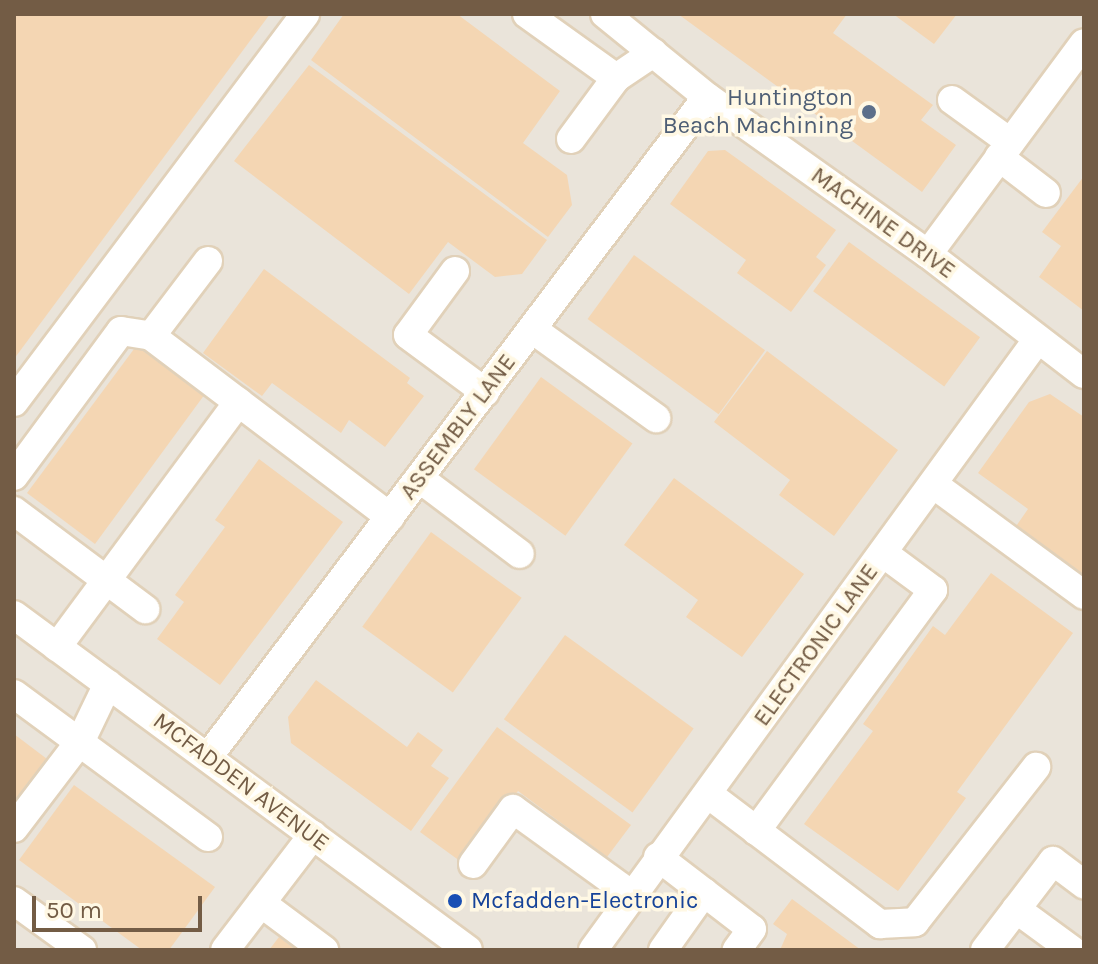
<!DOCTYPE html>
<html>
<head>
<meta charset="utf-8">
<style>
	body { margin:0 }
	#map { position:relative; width:1098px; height:964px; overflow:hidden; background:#fdf5dd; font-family:Karla,sans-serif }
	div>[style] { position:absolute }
	.industrial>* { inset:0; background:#eae4da; transform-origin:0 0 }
	.building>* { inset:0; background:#f4d6b3; transform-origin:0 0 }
	.roads { filter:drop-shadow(2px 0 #e1d1b9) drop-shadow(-2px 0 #e1d1b9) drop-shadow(0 2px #e1d1b9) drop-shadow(0 -2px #e1d1b9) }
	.minor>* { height:28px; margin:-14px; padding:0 14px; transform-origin:14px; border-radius:14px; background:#fff }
	.dots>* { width:22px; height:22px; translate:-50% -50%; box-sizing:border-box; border:4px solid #fff8e4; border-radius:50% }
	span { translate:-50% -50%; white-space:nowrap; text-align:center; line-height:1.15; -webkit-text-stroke:7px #fff8e4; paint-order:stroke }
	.service-label { font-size:24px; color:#4e5e75 }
	.right { translate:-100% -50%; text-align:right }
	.street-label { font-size:24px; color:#735c45 }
	.transit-label { font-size:24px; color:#164399 }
	.left { translate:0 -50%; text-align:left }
	.frame { position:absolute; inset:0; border:16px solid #735c45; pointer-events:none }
	.scale { position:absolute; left:32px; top:896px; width:170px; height:36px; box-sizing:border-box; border:4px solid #735c45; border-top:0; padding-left:10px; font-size:24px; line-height:28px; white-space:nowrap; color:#735c45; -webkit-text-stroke:6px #fff8e4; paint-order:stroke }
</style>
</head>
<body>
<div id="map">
	<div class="industrial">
		<i style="left:14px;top:14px;width:1070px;height:936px"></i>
	</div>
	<div class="building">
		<i style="clip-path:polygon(14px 14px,270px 14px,14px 359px)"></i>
		<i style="clip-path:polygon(344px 14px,457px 14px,560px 91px,523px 143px,567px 175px,572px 205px,548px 237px,311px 60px)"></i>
		<i style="clip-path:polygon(678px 14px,847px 14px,833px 33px,933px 105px,921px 120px,956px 145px,922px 192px)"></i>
		<i style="clip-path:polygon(893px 14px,957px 14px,934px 44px)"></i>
		<i style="clip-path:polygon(309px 65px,547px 240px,522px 274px,495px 277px,448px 242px,409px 294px,234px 161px)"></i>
		<i style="clip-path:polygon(725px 150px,836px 230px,816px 257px,826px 265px,791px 312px,737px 273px,746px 260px,670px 204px,708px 151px)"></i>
		<i style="clip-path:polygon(1084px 176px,1084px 311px,1039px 277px,1061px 246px,1042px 232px)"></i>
		<i style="left:849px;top:242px;width:162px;height:61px;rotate:36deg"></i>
		<i style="left:634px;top:255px;width:162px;height:79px;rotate:36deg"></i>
		<i style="clip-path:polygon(264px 269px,410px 378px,407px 383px,424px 396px,385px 447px,349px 420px,341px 433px,272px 383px,262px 396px,203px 353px)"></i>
		<i style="clip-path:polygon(142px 347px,205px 394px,95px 544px,27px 493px,134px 349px)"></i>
		<i style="clip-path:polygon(767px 351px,898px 450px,834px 536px,779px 495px,790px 480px,714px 422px)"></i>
		<i style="left:541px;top:377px;width:113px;height:114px;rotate:36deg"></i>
		<i style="clip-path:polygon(1050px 394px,1084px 417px,1084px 580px,1014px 529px,1028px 509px,978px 473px,1029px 402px)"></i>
		<i style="clip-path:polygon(259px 459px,343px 522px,220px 685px,157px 639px,184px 602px,175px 595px,225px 527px,215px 520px)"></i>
		<i style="clip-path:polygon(674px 478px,804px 574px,742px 657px,686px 617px,698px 600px,624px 545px)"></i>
		<i style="left:431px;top:532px;width:112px;height:117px;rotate:36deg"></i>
		<i style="clip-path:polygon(991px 573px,1073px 633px,957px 792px,966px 798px,898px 891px,804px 824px,873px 731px,863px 724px,933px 626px,945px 635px)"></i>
		<i style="left:565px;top:635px;width:159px;height:104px;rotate:36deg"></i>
		<i style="clip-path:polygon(316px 680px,407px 747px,418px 732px,443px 750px,431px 766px,449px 778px,411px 831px,291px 743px,288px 717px)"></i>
		<i style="clip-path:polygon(497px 727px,631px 825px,607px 857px,518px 791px,464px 864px,420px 832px)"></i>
		<i style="clip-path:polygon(14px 734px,47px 759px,14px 804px)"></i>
		<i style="clip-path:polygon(74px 785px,215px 887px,169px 950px,142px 950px,19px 860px)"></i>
		<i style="clip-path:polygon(792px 899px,861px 950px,780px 950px,787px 934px,773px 924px)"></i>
		<i style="clip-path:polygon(279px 937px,296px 950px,269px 950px)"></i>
	</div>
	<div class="roads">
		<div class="minor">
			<i style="left:527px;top:14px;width:110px;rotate:35.7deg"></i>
			<i style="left:605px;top:14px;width:132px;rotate:39.1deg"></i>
			<i style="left:707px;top:97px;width:271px;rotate:35.4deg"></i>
			<i style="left:928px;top:254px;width:197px;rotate:37.6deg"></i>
			<i style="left:952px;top:100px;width:72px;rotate:35.9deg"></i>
			<i style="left:571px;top:139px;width:76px;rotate:-53.6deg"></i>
			<i style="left:616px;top:78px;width:45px;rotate:-34deg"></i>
			<i style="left:999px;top:157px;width:59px;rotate:37.5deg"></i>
			<i style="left:928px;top:254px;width:262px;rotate:-53.5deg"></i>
			<i style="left:208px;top:261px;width:94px;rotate:127.2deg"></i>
			<i style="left:151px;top:336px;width:300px;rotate:37.1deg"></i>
			<i style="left:455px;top:271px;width:79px;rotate:126.3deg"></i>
			<i style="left:408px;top:335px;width:96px;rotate:36.5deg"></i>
			<i style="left:532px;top:329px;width:153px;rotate:35.7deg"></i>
			<i style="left:14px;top:402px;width:485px;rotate:-53.1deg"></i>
			<i style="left:14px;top:476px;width:180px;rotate:-53.6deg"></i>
			<i style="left:121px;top:331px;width:30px;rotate:9deg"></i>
			<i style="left:419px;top:478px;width:126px;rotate:37deg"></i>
			<i style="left:933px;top:484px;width:187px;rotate:36.3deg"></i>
			<i style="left:14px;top:511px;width:164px;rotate:36.8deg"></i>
			<i style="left:14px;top:615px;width:564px;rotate:36.42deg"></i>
			<i style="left:57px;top:647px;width:305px;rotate:-53.5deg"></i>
			<i style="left:14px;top:694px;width:241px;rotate:36.4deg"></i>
			<i style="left:208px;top:757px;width:827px;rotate:-52.91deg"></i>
			<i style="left:708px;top:794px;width:216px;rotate:37.1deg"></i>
			<i style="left:880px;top:924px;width:35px;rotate:-3deg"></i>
			<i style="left:915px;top:922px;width:197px;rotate:-52deg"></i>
			<i style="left:14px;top:828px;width:111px;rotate:-52.7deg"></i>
			<i style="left:81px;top:740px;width:62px;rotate:-64.3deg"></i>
			<i style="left:756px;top:831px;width:299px;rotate:-53.7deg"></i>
			<i style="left:933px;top:590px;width:62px;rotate:-143.5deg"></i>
			<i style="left:658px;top:857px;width:118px;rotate:37.5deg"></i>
			<i style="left:752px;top:929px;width:26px;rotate:126deg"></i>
			<i style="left:473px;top:864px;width:68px;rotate:-54deg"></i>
			<i style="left:513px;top:809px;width:147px;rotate:35.9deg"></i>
			<i style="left:14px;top:901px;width:84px;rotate:35.8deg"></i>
			<i style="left:261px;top:903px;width:79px;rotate:36.7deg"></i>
			<i style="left:1016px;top:909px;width:69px;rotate:36.2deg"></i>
			<i style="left:225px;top:950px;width:145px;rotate:-52.6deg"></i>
			<i style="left:593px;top:950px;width:754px;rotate:-53.95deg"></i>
			<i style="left:663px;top:950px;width:71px;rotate:-54.7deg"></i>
			<i style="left:985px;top:950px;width:112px;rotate:-52.6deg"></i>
			<i style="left:1053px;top:861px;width:39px;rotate:37deg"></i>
		</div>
	</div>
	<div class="dots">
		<i style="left:869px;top:112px;background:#5c6f8a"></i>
		<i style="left:455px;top:901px;background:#1a4fb4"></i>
	</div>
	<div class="service-label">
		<span class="right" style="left:853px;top:112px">Huntington<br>Beach Machining</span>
	</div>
	<div class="street-label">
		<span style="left:883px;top:223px;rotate:36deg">MACHINE DRIVE</span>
		<span style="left:458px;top:427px;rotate:-53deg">ASSEMBLY LANE</span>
		<span style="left:816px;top:645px;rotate:-54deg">ELECTRONIC LANE</span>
		<span style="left:241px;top:782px;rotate:37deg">MCFADDEN AVENUE</span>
	</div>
	<div class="transit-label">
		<span class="left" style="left:471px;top:901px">Mcfadden-Electronic</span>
	</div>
	<div class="frame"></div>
	<div class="scale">50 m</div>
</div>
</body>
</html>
